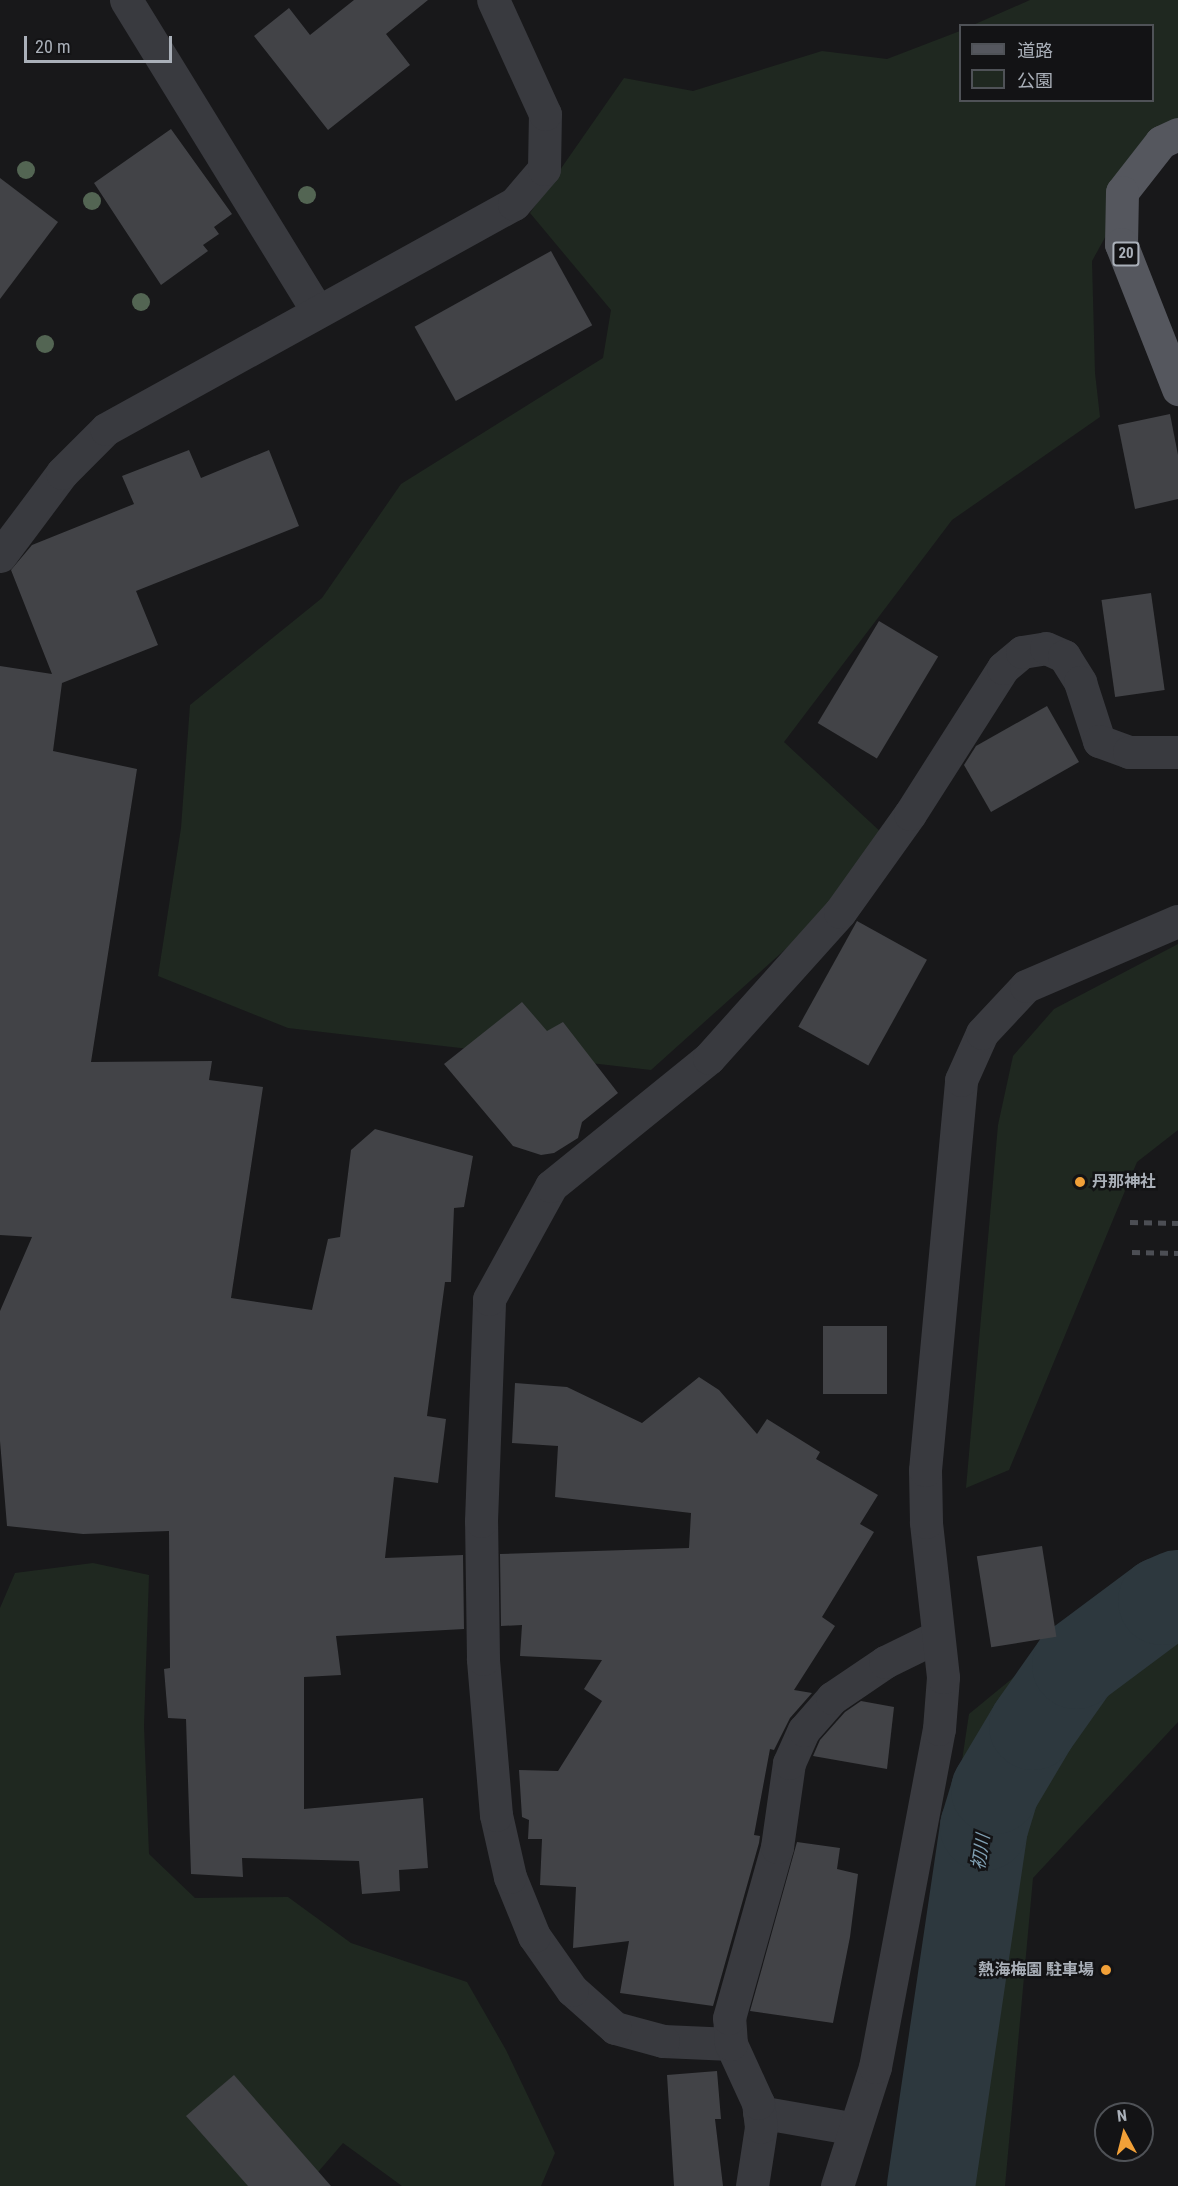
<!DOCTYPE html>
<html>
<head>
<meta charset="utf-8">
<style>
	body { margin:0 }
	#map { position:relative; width:1178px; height:2186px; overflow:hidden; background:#18181a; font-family:"Roboto Condensed","Noto Sans JP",sans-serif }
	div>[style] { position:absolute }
	.green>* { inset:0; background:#1f2820 }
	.river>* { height:88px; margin:-44px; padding:0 44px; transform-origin:44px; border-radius:44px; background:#2d383e }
	.building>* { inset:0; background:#424347; transform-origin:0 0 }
	.minor>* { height:33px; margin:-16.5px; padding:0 16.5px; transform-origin:16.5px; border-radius:16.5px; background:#393a3f }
	.major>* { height:33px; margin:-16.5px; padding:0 16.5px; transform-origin:16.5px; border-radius:16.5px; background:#55575e }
	.rail>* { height:4.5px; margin-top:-2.25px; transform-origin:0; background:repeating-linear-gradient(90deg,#4c4e54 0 8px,transparent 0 14px) }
	.trees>* { width:18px; height:18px; margin:-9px; border-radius:50%; background:#536553 }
	.dots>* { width:16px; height:16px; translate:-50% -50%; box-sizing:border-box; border:3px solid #131315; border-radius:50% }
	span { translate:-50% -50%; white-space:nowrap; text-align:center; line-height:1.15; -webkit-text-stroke:5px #131315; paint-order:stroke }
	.shield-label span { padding:2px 4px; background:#131315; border:2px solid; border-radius:4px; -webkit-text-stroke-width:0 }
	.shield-label { font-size:15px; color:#aab0b9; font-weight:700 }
	.poi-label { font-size:16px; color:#aab0b9; font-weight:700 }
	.left { translate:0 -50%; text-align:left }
	.right { translate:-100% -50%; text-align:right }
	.water-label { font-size:18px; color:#81a1b4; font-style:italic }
	.legend { position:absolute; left:959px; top:24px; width:195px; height:78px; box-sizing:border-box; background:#131315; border:2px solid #4f5257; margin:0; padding:8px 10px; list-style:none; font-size:18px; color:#aab0b9 }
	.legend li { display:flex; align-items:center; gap:12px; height:30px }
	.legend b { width:30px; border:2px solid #4f5257 }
	.north { position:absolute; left:1094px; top:2102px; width:60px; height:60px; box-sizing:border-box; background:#131315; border:2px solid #4f5257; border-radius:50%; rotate:353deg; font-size:16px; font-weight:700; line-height:24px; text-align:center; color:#aab0b9 }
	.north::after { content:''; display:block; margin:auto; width:21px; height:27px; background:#f1a038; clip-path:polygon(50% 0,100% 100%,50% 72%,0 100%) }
	.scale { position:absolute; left:24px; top:36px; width:148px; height:27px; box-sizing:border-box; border:3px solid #aab0b9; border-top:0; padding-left:8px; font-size:18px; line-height:21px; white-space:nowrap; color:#aab0b9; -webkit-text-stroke:4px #131315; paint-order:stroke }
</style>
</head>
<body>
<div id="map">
	<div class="green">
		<i style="clip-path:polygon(1030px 0,1178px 0,1178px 147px,1149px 158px,1092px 261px,1095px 373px,1100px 417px,952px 520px,784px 742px,898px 848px,651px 1070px,288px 1028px,158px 976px,181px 828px,190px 705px,322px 598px,401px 484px,603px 358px,611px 310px,530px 213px,624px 78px,693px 91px,822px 51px,887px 59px,960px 31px,960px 100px,1152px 100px,1152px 26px,973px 25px)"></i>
		<i style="clip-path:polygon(1178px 944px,1178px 1130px,1137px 1162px,1009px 1470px,966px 1488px,998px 1125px,1013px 1056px,1054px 1009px)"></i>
		<i style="clip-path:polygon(93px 1563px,149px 1575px,144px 1726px,149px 1854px,195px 1898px,288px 1897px,351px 1943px,467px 1982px,506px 2050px,555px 2153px,541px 2186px,402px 2186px,343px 2143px,306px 2186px,0 2186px,0 1608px,15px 1573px)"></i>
		<i style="clip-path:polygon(1178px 1575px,1178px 1722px,1033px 1878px,1005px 2186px,898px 2186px,969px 1714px,1103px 1604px)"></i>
	</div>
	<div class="river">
		<i style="left:931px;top:2186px;width:363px;rotate:-81.6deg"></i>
		<i style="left:984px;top:1827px;width:39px;rotate:-73deg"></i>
		<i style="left:995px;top:1790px;width:74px;rotate:-59.3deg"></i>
		<i style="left:1033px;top:1726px;width:75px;rotate:-54.8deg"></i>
		<i style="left:1076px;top:1665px;width:107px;rotate:-36.7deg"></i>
		<i style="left:1162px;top:1601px;width:17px;rotate:-24deg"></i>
	</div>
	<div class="building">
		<i style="clip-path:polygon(354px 0,428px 0,386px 34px,410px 65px,328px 130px,254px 36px,289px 8px,310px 35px)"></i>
		<i style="clip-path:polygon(171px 129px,232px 214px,214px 227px,219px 234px,203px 245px,208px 251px,161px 285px,94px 183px)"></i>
		<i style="clip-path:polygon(0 178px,58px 222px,0 299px)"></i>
		<i style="left:551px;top:251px;width:85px;height:156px;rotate:61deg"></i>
		<i style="clip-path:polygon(1170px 414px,1178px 455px,1178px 499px,1135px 509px,1118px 425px)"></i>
		<i style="clip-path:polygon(189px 450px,201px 478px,269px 450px,299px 526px,136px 591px,158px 645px,62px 683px,53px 751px,137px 769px,91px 1062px,212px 1061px,209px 1080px,263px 1087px,231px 1298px,312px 1310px,328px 1239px,340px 1237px,351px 1150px,375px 1129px,473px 1156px,464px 1207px,454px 1208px,451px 1282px,445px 1282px,427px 1416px,446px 1419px,438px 1483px,394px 1477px,385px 1558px,463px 1555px,464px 1629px,336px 1636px,341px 1675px,304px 1677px,304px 1809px,423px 1798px,428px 1868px,399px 1870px,400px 1891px,362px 1894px,359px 1861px,242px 1858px,243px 1877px,191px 1874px,186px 1719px,168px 1718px,164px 1669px,170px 1668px,169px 1531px,83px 1534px,7px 1526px,0 1441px,0 1311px,32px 1237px,0 1235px,0 666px,52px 674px,11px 570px,32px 545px,134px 504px,122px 476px)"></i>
		<i style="left:1151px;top:593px;width:98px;height:50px;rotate:82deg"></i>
		<i style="left:879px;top:621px;width:69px;height:119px;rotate:31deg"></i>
		<i style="clip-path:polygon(1047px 706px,1079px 762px,991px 812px,964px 765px,976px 746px)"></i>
		<i style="left:857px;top:921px;width:80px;height:121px;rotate:29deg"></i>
		<i style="clip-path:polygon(522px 1002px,547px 1031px,563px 1022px,618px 1093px,582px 1122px,578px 1138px,554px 1153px,541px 1155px,513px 1146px,444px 1064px)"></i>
		<i style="left:887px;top:1326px;width:68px;height:64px;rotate:90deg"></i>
		<i style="clip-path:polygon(699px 1377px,719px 1390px,757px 1434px,767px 1419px,820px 1452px,816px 1459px,878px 1495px,860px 1524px,874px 1532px,822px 1617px,835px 1626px,794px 1690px,812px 1693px,790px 1718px,774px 1750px,770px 1749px,754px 1835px,760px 1836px,759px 1843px,713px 2006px,620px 1993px,629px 1941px,573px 1948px,576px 1887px,540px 1885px,542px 1839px,528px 1839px,529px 1820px,522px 1817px,519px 1770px,558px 1771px,602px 1701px,584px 1689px,602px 1660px,520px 1656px,522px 1625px,501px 1626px,500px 1554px,689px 1548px,691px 1513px,555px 1497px,558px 1446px,512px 1443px,515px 1383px,567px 1387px,642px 1423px)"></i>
		<i style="left:1042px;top:1546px;width:92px;height:66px;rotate:81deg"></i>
		<i style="clip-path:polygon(861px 1701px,894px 1707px,887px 1769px,813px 1756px,820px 1740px,845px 1712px)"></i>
		<i style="clip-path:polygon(797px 1842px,840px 1848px,837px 1869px,858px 1874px,850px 1937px,833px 2023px,750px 2011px)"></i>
		<i style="clip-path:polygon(717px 2071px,721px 2119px,715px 2119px,723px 2186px,674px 2186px,667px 2075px)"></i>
		<i style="clip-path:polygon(234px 2075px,331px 2186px,248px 2186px,186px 2116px)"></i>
	</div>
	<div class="minor">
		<i style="left:126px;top:0;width:365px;rotate:58.4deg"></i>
		<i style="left:0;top:556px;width:104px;rotate:-53.2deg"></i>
		<i style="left:62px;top:473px;width:62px;rotate:-45deg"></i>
		<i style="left:106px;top:429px;width:466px;rotate:-28.9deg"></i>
		<i style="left:514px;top:204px;width:46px;rotate:-49.4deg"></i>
		<i style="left:544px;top:169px;width:55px;rotate:-89deg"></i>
		<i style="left:545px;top:114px;width:125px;rotate:-114.5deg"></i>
		<i style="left:731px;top:2044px;width:68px;rotate:-177.5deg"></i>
		<i style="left:663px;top:2041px;width:50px;rotate:-164.8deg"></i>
		<i style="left:615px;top:2028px;width:57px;rotate:-138.5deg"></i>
		<i style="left:572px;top:1990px;width:66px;rotate:-125.1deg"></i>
		<i style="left:534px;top:1936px;width:64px;rotate:-112.1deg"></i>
		<i style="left:510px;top:1877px;width:64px;rotate:-102.7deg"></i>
		<i style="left:496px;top:1815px;width:157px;rotate:-94.8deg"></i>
		<i style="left:483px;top:1659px;width:138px;rotate:-90.8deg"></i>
		<i style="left:481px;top:1521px;width:222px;rotate:-87.9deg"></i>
		<i style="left:489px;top:1299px;width:129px;rotate:-61.2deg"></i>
		<i style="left:551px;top:1186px;width:203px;rotate:-39deg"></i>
		<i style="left:709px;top:1058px;width:196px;rotate:-48.1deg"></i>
		<i style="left:840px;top:912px;width:120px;rotate:-54.5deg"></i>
		<i style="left:910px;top:814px;width:173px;rotate:-57.5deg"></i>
		<i style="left:1003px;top:668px;width:25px;rotate:-40deg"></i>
		<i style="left:1022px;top:652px;width:24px;rotate:-9deg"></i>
		<i style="left:1046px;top:648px;width:20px;rotate:24deg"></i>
		<i style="left:1064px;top:656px;width:31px;rotate:58deg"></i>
		<i style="left:1080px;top:682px;width:62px;rotate:72.1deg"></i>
		<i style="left:1099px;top:741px;width:32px;rotate:20deg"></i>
		<i style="left:1129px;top:752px;width:49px"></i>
		<i style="left:759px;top:2112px;width:97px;rotate:10deg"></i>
		<i style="left:752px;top:2186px;width:60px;rotate:-81.3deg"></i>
		<i style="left:761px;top:2127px;width:24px;rotate:-97deg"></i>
		<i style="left:758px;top:2103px;width:65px;rotate:-114.6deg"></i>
		<i style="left:731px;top:2044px;width:26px;rotate:-94deg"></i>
		<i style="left:729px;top:2018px;width:178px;rotate:-74.3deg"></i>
		<i style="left:777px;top:1847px;width:85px;rotate:-81.9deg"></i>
		<i style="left:789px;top:1763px;width:36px;rotate:-66deg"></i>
		<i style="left:804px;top:1730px;width:43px;rotate:-48.8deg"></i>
		<i style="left:832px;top:1698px;width:64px;rotate:-34.2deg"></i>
		<i style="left:885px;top:1662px;width:59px;rotate:-26.1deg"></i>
		<i style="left:837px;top:2186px;width:125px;rotate:-72.3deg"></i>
		<i style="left:875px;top:2067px;width:344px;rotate:-79.3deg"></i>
		<i style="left:939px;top:1729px;width:52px;rotate:-85.6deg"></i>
		<i style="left:943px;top:1677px;width:156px;rotate:-96.3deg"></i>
		<i style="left:926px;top:1522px;width:52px;rotate:-91.1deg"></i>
		<i style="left:925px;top:1470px;width:392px;rotate:-84.7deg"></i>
		<i style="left:961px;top:1080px;width:51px;rotate:-65.9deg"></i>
		<i style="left:982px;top:1033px;width:64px;rotate:-46.9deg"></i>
		<i style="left:1026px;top:986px;width:165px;rotate:-23.2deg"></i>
	</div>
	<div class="major">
		<i style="left:1178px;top:134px;width:19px;rotate:155deg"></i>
		<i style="left:1161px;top:142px;width:63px;rotate:128deg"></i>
		<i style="left:1122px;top:192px;width:52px;rotate:91.1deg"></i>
		<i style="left:1121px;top:244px;width:156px;rotate:68.5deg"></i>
	</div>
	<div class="rail">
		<i style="left:1130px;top:1222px;width:48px;rotate:1.2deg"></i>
		<i style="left:1132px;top:1252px;width:46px;rotate:1.2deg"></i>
	</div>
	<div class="trees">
		<i style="left:26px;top:170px"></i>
		<i style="left:307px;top:195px"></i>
		<i style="left:92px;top:201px"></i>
		<i style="left:141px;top:302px"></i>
		<i style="left:45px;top:344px"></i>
	</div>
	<div class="dots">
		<i style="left:1080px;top:1182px;background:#f1a038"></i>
		<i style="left:1106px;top:1970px;background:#f1a038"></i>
	</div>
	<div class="shield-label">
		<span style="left:1126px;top:254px">20</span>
	</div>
	<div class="poi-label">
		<span class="left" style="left:1092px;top:1182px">丹那神社</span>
		<span class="right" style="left:1094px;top:1970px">熱海梅園 駐車場</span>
	</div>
	<div class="water-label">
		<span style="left:981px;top:1852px;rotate:-81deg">初川</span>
	</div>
	<ul class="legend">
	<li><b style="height:8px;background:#55575e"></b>道路</li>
	<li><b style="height:16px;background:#1f2820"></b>公園</li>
	</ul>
	<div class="north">N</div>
	<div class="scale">20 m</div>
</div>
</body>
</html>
